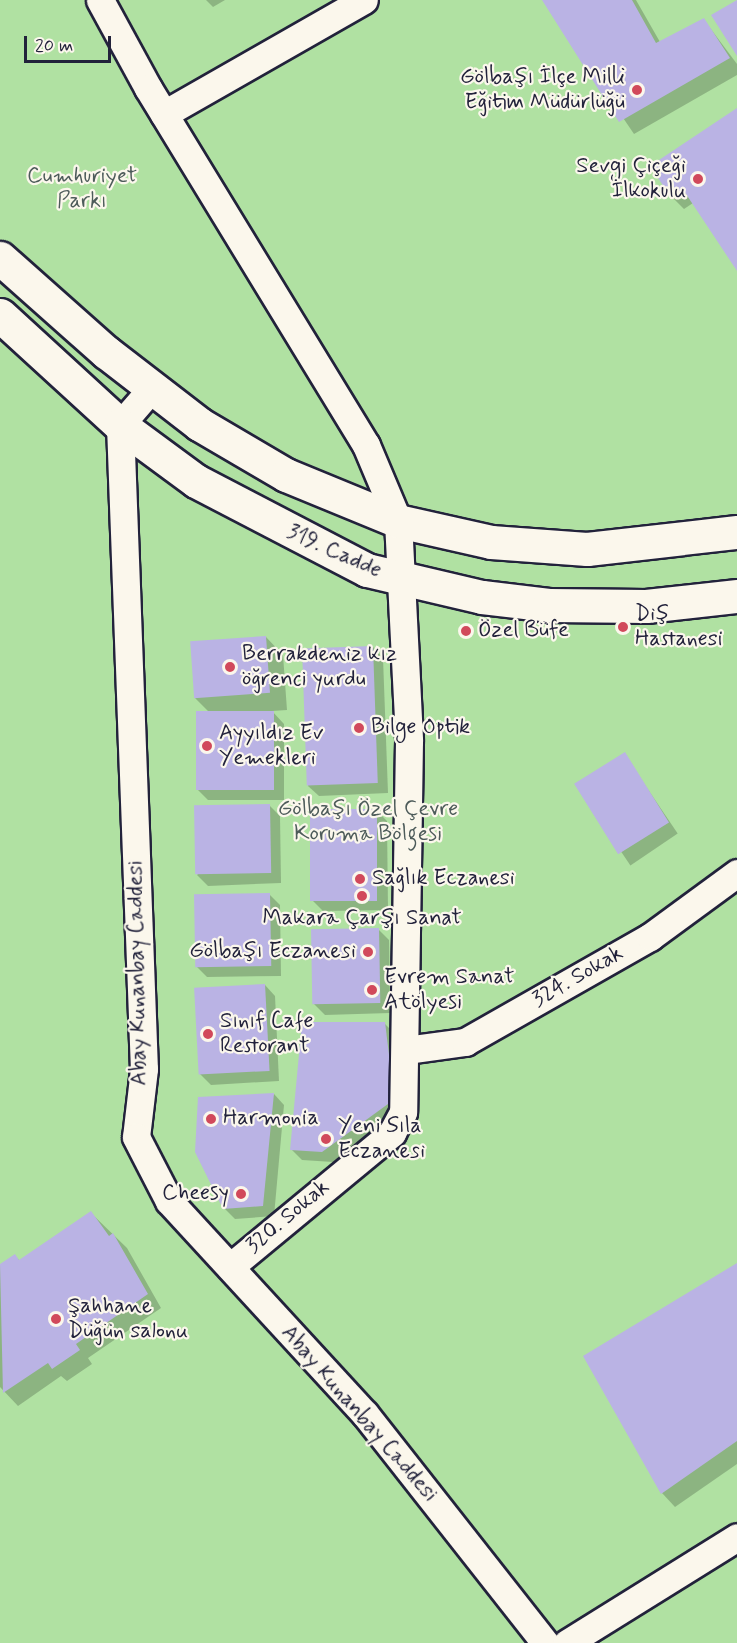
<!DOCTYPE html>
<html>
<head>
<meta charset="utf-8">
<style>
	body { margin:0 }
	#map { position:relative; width:737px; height:1643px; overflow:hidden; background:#fbf7ec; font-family:Mynerve,sans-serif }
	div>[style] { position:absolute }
	.green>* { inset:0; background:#b0e1a2; transform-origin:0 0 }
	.shadow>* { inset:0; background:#0003; transform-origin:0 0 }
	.building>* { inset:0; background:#bab3e4; transform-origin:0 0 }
	.roads { filter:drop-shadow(2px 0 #22223b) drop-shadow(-2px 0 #22223b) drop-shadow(0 2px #22223b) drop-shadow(0 -2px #22223b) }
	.minor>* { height:27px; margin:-13.5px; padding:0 13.5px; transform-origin:13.5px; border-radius:13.5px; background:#fbf7ec }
	.tertiary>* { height:33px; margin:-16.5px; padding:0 16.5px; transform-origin:16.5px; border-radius:16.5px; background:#fbf7ec }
	.dots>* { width:16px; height:16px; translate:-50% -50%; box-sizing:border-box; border:3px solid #fbf7ec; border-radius:50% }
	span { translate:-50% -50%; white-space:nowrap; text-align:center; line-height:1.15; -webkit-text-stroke:4.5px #fbf7ec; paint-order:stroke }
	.poi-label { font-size:22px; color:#22223b }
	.right { translate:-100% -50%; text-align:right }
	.left { translate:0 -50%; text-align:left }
	.park-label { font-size:22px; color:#4d5b5a }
	.street-label { font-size:22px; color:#22223b }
	.scale { position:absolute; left:24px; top:36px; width:87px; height:27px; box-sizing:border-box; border:3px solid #22223b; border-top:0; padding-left:8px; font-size:18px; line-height:21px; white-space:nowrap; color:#22223b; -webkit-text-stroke:4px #fbf7ec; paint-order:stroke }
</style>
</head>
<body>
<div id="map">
	<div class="green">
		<i style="left:0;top:0;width:737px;height:1643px"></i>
	</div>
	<div class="shadow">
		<i style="clip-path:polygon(206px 0,225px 0,213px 7px)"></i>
		<i style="clip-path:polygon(543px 0,636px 0,660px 42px,704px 20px,737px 64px,737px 75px,634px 134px)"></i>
		<i style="clip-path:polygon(737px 109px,737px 268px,693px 203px,684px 209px,673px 198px)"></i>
		<i style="clip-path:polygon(266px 637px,283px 655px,287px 710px,272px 711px,284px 724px,284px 800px,208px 800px,197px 789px,210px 713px,195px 698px)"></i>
		<i style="clip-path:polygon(373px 647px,383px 658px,388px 793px,319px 796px,308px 786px)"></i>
		<i style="left:624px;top:754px;width:96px;height:57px;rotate:56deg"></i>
		<i style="clip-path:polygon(269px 805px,280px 816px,281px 883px,208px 886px,197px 875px)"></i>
		<i style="clip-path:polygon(376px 810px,387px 821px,388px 910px,323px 911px,312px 900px)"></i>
		<i style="clip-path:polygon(269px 894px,280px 905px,281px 976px,207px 977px,196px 966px)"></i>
		<i style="clip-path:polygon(378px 929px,389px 940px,390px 1013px,325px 1015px,314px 1004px)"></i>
		<i style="clip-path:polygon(265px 985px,275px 996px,279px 1081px,211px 1085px,200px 1074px)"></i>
		<i style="clip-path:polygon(384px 1023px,395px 1034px,398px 1115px,333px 1162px,302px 1160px,292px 1150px)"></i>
		<i style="clip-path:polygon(274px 1094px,284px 1105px,274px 1216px,235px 1219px,224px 1208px)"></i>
		<i style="clip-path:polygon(91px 1213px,127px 1248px,161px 1308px,88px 1358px,92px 1364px,67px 1381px,61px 1376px,18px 1406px,0 1387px,0 1266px,15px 1256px,20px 1261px)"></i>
		<i style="clip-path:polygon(737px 1265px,737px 1464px,675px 1507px,662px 1493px)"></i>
	</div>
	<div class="building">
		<i style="clip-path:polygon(542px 0,632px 0,656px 43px,704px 18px,730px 58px,619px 122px)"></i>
		<i style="clip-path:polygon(737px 0,737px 56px,711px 15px)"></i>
		<i style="clip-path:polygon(737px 108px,737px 271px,684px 191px,672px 199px,650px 166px)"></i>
		<i style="left:266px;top:636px;width:57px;height:76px;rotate:86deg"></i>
		<i style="left:373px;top:646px;width:137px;height:71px;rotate:88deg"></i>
		<i style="left:196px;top:711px;width:78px;height:79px"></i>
		<i style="left:625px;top:752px;width:83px;height:60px;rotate:58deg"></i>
		<i style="left:270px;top:804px;width:69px;height:76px;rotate:89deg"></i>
		<i style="left:310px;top:809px;width:67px;height:92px"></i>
		<i style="left:270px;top:893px;width:73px;height:76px;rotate:89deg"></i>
		<i style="left:379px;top:928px;width:75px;height:68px;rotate:89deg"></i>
		<i style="left:265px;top:984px;width:87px;height:71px;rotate:87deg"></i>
		<i style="clip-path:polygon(302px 1022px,385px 1022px,391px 1071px,388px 1104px,322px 1152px,290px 1150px)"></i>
		<i style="clip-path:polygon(274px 1093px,263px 1206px,223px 1209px,195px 1152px,198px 1097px)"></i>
		<i style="clip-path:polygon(91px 1211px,109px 1236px,113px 1233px,148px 1294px,76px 1344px,80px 1350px,52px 1369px,48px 1363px,3px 1393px,0 1264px,15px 1254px,19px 1260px)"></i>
		<i style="clip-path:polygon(737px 1263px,737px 1441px,661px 1494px,583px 1356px)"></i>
	</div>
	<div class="roads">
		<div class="minor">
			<i style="left:100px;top:0;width:100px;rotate:61.4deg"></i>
			<i style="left:148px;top:88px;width:418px;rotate:58.6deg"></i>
			<i style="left:366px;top:445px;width:82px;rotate:67.2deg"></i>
			<i style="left:398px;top:521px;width:220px;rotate:87.1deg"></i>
			<i style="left:409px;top:741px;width:371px;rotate:90.9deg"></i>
			<i style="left:403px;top:1112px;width:24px;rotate:118deg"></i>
			<i style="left:392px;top:1133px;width:210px;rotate:140.4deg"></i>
			<i style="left:164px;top:114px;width:230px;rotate:-29.7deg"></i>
			<i style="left:152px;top:388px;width:49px;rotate:130.9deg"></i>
			<i style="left:120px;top:425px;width:644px;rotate:87.87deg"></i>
			<i style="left:144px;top:1069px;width:68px;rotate:96.7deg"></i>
			<i style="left:136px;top:1137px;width:72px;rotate:62.7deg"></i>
			<i style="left:169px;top:1201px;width:289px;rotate:47.4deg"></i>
			<i style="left:365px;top:1414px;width:291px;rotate:51.8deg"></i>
			<i style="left:406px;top:1050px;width:60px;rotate:-7.7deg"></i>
			<i style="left:465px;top:1042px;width:213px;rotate:-29.6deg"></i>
			<i style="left:650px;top:937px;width:108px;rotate:-36.3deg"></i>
			<i style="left:567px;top:1643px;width:200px;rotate:-31.9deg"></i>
		</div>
		<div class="tertiary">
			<i style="left:0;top:258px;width:142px;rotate:41.6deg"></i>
			<i style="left:106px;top:352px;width:118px;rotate:37.7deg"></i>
			<i style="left:199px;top:424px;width:101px;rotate:30.4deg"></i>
			<i style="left:286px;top:475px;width:121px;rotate:22.3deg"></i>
			<i style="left:398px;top:521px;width:95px;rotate:12.7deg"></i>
			<i style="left:491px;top:542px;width:96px;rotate:4.2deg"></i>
			<i style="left:587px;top:549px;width:151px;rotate:-6.5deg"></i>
			<i style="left:0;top:315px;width:163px;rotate:42.5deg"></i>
			<i style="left:120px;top:425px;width:94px;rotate:36.4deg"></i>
			<i style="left:196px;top:481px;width:193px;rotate:27.5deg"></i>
			<i style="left:367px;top:570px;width:118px;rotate:13.2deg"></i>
			<i style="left:482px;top:597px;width:67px;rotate:6.8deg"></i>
			<i style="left:549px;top:605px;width:97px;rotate:0.6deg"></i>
			<i style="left:646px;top:606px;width:92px;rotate:-6.3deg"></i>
		</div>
	</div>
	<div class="dots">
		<i style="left:637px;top:90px;background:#d1495b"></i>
		<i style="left:698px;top:179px;background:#d1495b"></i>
		<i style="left:623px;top:627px;background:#d1495b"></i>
		<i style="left:466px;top:631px;background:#d1495b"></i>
		<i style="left:230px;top:667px;background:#d1495b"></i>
		<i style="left:359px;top:728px;background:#d1495b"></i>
		<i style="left:207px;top:746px;background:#d1495b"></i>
		<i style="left:360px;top:879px;background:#d1495b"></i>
		<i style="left:362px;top:896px;background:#d1495b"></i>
		<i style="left:368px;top:952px;background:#d1495b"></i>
		<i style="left:372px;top:990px;background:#d1495b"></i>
		<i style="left:208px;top:1034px;background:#d1495b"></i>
		<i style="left:211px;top:1119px;background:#d1495b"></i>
		<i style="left:326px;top:1139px;background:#d1495b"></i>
		<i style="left:241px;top:1194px;background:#d1495b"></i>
		<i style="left:56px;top:1319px;background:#d1495b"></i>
	</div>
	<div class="poi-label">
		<span class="right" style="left:625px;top:90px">Gölbaşı İlçe Milli<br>Eğitim Müdürlüğü</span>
		<span class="right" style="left:686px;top:179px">Sevgi Çiçeği<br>İlkokulu</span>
		<span class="left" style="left:635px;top:627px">Diş<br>Hastanesi</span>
		<span class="left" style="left:478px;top:631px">Özel Büfe</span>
		<span class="left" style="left:242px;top:667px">Berrakdeniz kız<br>öğrenci yurdu</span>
		<span class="left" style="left:371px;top:728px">Bilge Optik</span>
		<span class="left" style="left:219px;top:746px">Ayyıldız Ev<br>Yemekleri</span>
		<span class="left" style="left:372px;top:879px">Sağlık Eczanesi</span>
		<span style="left:362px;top:919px">Makara Çarşı Sanat</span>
		<span class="right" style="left:356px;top:952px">Gölbaşı Eczanesi</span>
		<span class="left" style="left:384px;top:990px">Evrem Sanat<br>Atölyesi</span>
		<span class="left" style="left:220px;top:1034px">Sınıf Cafe<br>Restorant</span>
		<span class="left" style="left:223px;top:1119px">Harmonia</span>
		<span class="left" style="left:338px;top:1139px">Yeni Sıla<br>Eczanesi</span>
		<span class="right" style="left:229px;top:1194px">Cheesy</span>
		<span class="left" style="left:68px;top:1319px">Şahhane<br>Düğün salonu</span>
	</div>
	<div class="park-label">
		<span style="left:82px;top:189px">Cumhuriyet<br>Parkı</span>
		<span style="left:368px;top:822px">Gölbaşı Özel Çevre<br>Koruma Bölgesi</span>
	</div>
	<div class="street-label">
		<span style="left:334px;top:552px;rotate:24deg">319. Cadde</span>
		<span style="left:138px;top:973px;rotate:-91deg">Abay Kunanbay Caddesi</span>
		<span style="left:578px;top:977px;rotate:-30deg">324. Sokak</span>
		<span style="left:288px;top:1217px;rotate:-40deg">320. Sokak</span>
		<span style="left:359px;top:1414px;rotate:49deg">Abay Kunanbay Caddesi</span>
	</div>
	<div class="scale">20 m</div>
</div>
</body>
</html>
